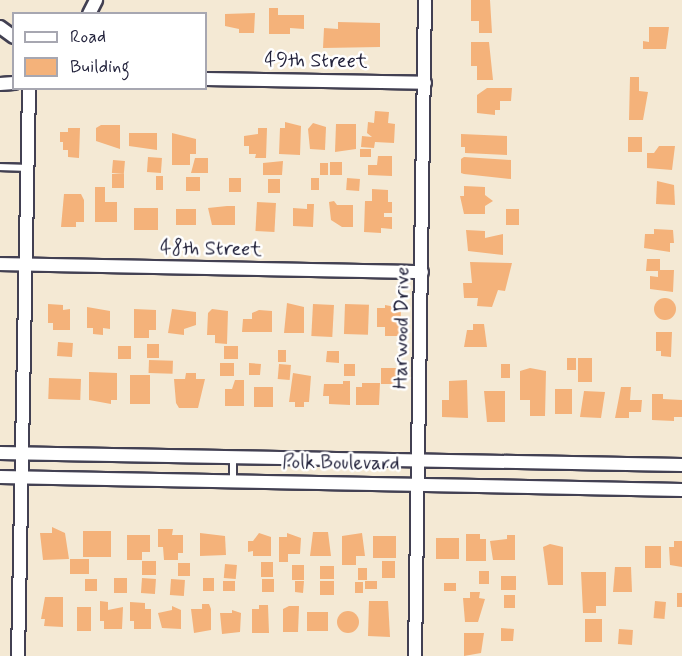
<!DOCTYPE html>
<html>
<head>
<meta charset="utf-8">
<style>
	body { margin:0 }
	#map { position:relative; width:682px; height:656px; overflow:hidden; background:#f4e9d4; font-family:Mynerve,sans-serif }
	div>[style] { position:absolute }
	.building>* { inset:0; background:#f4b27a; transform-origin:0 0 }
	.round { border-radius:50% }
	.roads { filter:drop-shadow(2px 0 #424052) drop-shadow(-2px 0 #424052) drop-shadow(0 2px #424052) drop-shadow(0 -2px #424052) }
	.lane>* { height:6px; margin:-3px; padding:0 3px; transform-origin:3px; border-radius:3px; background:#fff }
	.street>* { height:12px; margin:-6px; padding:0 6px; transform-origin:6px; border-radius:6px; background:#fff }
	span { translate:-50% -50%; white-space:nowrap; text-align:center; line-height:1.15; -webkit-text-stroke:5px #fff; paint-order:stroke }
	.street-label { font-size:20px; color:#22223b }
	.legend { position:absolute; left:12px; top:12px; width:195px; height:78px; box-sizing:border-box; background:#fff; border:2px solid #a7a7b1; margin:0; padding:8px 10px; list-style:none; font-size:18px; color:#22223b }
	.legend li { display:flex; align-items:center; gap:12px; height:30px }
	.legend b { width:30px; border:2px solid #a7a7b1 }
</style>
</head>
<body>
<div id="map">
	<div class="building">
		<i style="clip-path:polygon(471px 0,490px 0,492px 33px,479px 33px,479px 21px,471px 21px)"></i>
		<i style="clip-path:polygon(269px 8px,278px 8px,278px 15px,304px 15px,304px 29px,290px 28px,290px 34px,269px 34px)"></i>
		<i style="clip-path:polygon(255px 13px,254px 33px,239px 33px,239px 29px,225px 26px,225px 14px)"></i>
		<i style="clip-path:polygon(338px 22px,380px 23px,380px 47px,323px 48px,324px 28px,338px 29px)"></i>
		<i style="clip-path:polygon(649px 27px,669px 27px,666px 49px,643px 49px,643px 41px,649px 42px)"></i>
		<i style="clip-path:polygon(471px 42px,489px 42px,493px 80px,477px 80px,477px 66px,471px 66px)"></i>
		<i style="clip-path:polygon(630px 77px,639px 77px,639px 91px,648px 92px,643px 120px,629px 120px)"></i>
		<i style="clip-path:polygon(487px 88px,512px 88px,511px 101px,500px 101px,500px 110px,495px 110px,495px 115px,477px 113px,477px 95px)"></i>
		<i style="clip-path:polygon(375px 111px,389px 112px,388px 123px,395px 124px,394px 143px,375px 142px,374px 148px,361px 147px,362px 136px,372px 137px,367px 133px,368px 122px,374px 123px)"></i>
		<i style="clip-path:polygon(285px 122px,301px 126px,300px 155px,279px 154px,280px 128px,285px 128px)"></i>
		<i style="clip-path:polygon(313px 123px,326px 127px,325px 150px,310px 149px,308px 129px)"></i>
		<i style="clip-path:polygon(336px 124px,356px 124px,356px 149px,335px 152px)"></i>
		<i style="clip-path:polygon(101px 125px,120px 125px,120px 149px,96px 141px,96px 128px)"></i>
		<i style="clip-path:polygon(68px 128px,80px 128px,79px 158px,68px 157px,68px 150px,63px 150px,63px 142px,60px 142px,60px 132px,68px 132px)"></i>
		<i style="clip-path:polygon(258px 128px,267px 128px,266px 158px,255px 158px,256px 154px,249px 154px,249px 146px,244px 146px,244px 136px,258px 134px)"></i>
		<i style="clip-path:polygon(129px 133px,157px 133px,157px 150px,129px 146px)"></i>
		<i style="clip-path:polygon(172px 133px,196px 139px,196px 154px,190px 154px,190px 165px,172px 165px)"></i>
		<i style="clip-path:polygon(461px 134px,507px 136px,507px 155px,465px 153px,465px 147px,461px 147px)"></i>
		<i style="left:628px;top:137px;width:14px;height:15px"></i>
		<i style="clip-path:polygon(659px 146px,675px 146px,672px 170px,647px 168px,647px 153px,654px 153px)"></i>
		<i style="left:360px;top:149px;width:11px;height:8px"></i>
		<i style="clip-path:polygon(378px 156px,392px 156px,392px 176px,368px 175px,368px 165px,377px 165px)"></i>
		<i style="left:148px;top:157px;width:14px;height:15px;rotate:4deg"></i>
		<i style="clip-path:polygon(464px 157px,511px 160px,511px 179px,464px 174px,461px 173px,461px 159px)"></i>
		<i style="clip-path:polygon(195px 158px,208px 158px,208px 173px,191px 173px)"></i>
		<i style="left:113px;top:160px;width:12px;height:13px;rotate:5deg"></i>
		<i style="clip-path:polygon(283px 161px,282px 175px,263px 175px,263px 163px)"></i>
		<i style="left:330px;top:162px;width:12px;height:13px"></i>
		<i style="left:320px;top:163px;width:8px;height:12px"></i>
		<i style="left:112px;top:174px;width:12px;height:14px"></i>
		<i style="left:156px;top:176px;width:7px;height:14px"></i>
		<i style="left:186px;top:177px;width:14px;height:14px"></i>
		<i style="left:229px;top:178px;width:12px;height:14px"></i>
		<i style="left:311px;top:178px;width:8px;height:12px"></i>
		<i style="left:347px;top:178px;width:13px;height:12px;rotate:4deg"></i>
		<i style="left:268px;top:179px;width:12px;height:14px"></i>
		<i style="clip-path:polygon(657px 181px,674px 185px,675px 205px,656px 204px)"></i>
		<i style="clip-path:polygon(464px 186px,485px 187px,485px 195px,493px 201px,485px 206px,485px 214px,464px 214px,460px 196px,464px 196px)"></i>
		<i style="clip-path:polygon(95px 187px,105px 187px,105px 202px,117px 202px,117px 222px,95px 222px)"></i>
		<i style="clip-path:polygon(372px 189px,388px 190px,388px 202px,392px 202px,392px 213px,384px 213px,384px 217px,392px 217px,392px 229px,381px 228px,381px 233px,364px 232px,365px 201px,372px 201px)"></i>
		<i style="clip-path:polygon(64px 194px,81px 194px,84px 200px,84px 222px,76px 222px,76px 227px,61px 227px)"></i>
		<i style="clip-path:polygon(334px 201px,337px 205px,353px 205px,353px 227px,342px 227px,331px 220px,329px 202px)"></i>
		<i style="left:257px;top:202px;width:19px;height:29px;rotate:3deg"></i>
		<i style="clip-path:polygon(307px 204px,314px 204px,313px 227px,293px 226px,293px 208px,307px 209px)"></i>
		<i style="clip-path:polygon(227px 206px,235px 206px,235px 225px,212px 225px,208px 208px)"></i>
		<i style="left:134px;top:208px;width:24px;height:22px"></i>
		<i style="left:176px;top:209px;width:20px;height:16px"></i>
		<i style="left:506px;top:209px;width:13px;height:16px"></i>
		<i style="clip-path:polygon(654px 229px,673px 230px,674px 243px,670px 243px,670px 252px,644px 248px,645px 234px,654px 234px)"></i>
		<i style="clip-path:polygon(466px 230px,485px 231px,485px 238px,503px 234px,503px 255px,468px 251px)"></i>
		<i style="clip-path:polygon(647px 259px,660px 259px,660px 270px,674px 270px,673px 292px,650px 289px,650px 276px,658px 277px,658px 271px,646px 271px)"></i>
		<i style="clip-path:polygon(470px 262px,512px 263px,505px 291px,498px 290px,492px 307px,477px 306px,478px 298px,464px 298px,463px 283px,472px 283px)"></i>
		<i class="round" style="left:654px;top:298px;width:22px;height:22px"></i>
		<i style="clip-path:polygon(287px 303px,304px 307px,304px 333px,284px 333px)"></i>
		<i style="clip-path:polygon(48px 304px,63px 305px,63px 310px,70px 309px,70px 330px,53px 330px,53px 323px,48px 323px)"></i>
		<i style="left:313px;top:304px;width:21px;height:32px;rotate:3deg"></i>
		<i style="left:345px;top:304px;width:24px;height:30px;rotate:2deg"></i>
		<i style="clip-path:polygon(385px 305px,401px 308px,400px 336px,385px 336px,385px 327px,377px 327px,377px 308px,385px 308px)"></i>
		<i style="clip-path:polygon(87px 307px,110px 311px,110px 329px,103px 328px,103px 335px,93px 334px,93px 328px,87px 328px)"></i>
		<i style="clip-path:polygon(134px 309px,156px 310px,156px 330px,149px 330px,149px 338px,134px 338px)"></i>
		<i style="clip-path:polygon(172px 309px,196px 312px,196px 325px,184px 329px,184px 335px,168px 333px)"></i>
		<i style="clip-path:polygon(212px 309px,228px 311px,227px 344px,215px 343px,215px 335px,207px 335px,208px 313px)"></i>
		<i style="clip-path:polygon(259px 310px,272px 311px,272px 332px,242px 332px,243px 319px,252px 319px,252px 313px)"></i>
		<i style="clip-path:polygon(473px 324px,484px 324px,487px 347px,464px 347px,467px 330px,473px 330px)"></i>
		<i style="clip-path:polygon(656px 332px,672px 332px,671px 357px,661px 356px,661px 351px,656px 351px)"></i>
		<i style="left:58px;top:342px;width:15px;height:14px;rotate:4deg"></i>
		<i style="left:147px;top:344px;width:12px;height:14px"></i>
		<i style="left:118px;top:346px;width:13px;height:13px"></i>
		<i style="left:224px;top:346px;width:14px;height:13px"></i>
		<i style="left:278px;top:350px;width:8px;height:12px"></i>
		<i style="clip-path:polygon(327px 351px,339px 351px,339px 363px,326px 362px)"></i>
		<i style="left:567px;top:358px;width:9px;height:12px"></i>
		<i style="left:578px;top:358px;width:14px;height:24px"></i>
		<i style="left:149px;top:360px;width:24px;height:13px;rotate:2deg"></i>
		<i style="left:220px;top:363px;width:14px;height:13px"></i>
		<i style="clip-path:polygon(249px 363px,261px 364px,260px 375px,249px 375px)"></i>
		<i style="left:279px;top:364px;width:12px;height:15px;rotate:5deg"></i>
		<i style="left:344px;top:364px;width:11px;height:12px"></i>
		<i style="left:501px;top:364px;width:9px;height:14px"></i>
		<i style="left:381px;top:368px;width:19px;height:16px"></i>
		<i style="clip-path:polygon(530px 368px,546px 371px,545px 416px,530px 416px,530px 400px,520px 400px,520px 371px)"></i>
		<i style="clip-path:polygon(89px 372px,117px 373px,117px 400px,111px 400px,111px 404px,89px 400px)"></i>
		<i style="clip-path:polygon(186px 373px,196px 373px,196px 379px,205px 379px,198px 408px,179px 408px,176px 403px,174px 379px,185px 379px)"></i>
		<i style="clip-path:polygon(293px 373px,311px 376px,309px 402px,304px 402px,304px 407px,295px 407px,295px 402px,289px 402px)"></i>
		<i style="left:130px;top:375px;width:20px;height:29px"></i>
		<i style="left:49px;top:378px;width:32px;height:21px;rotate:2deg"></i>
		<i style="clip-path:polygon(235px 380px,244px 380px,244px 406px,225px 406px,225px 389px,232px 389px)"></i>
		<i style="clip-path:polygon(467px 380px,468px 418px,442px 417px,442px 400px,449px 400px,449px 381px)"></i>
		<i style="clip-path:polygon(343px 381px,350px 381px,350px 405px,329px 404px,329px 396px,323px 396px,324px 384px,343px 384px)"></i>
		<i style="clip-path:polygon(362px 383px,380px 383px,379px 405px,356px 405px,356px 387px,362px 387px)"></i>
		<i style="left:254px;top:387px;width:19px;height:20px"></i>
		<i style="clip-path:polygon(621px 387px,631px 387px,630px 400px,642px 400px,641px 412px,629px 412px,629px 418px,615px 418px)"></i>
		<i style="left:555px;top:389px;width:17px;height:25px"></i>
		<i style="clip-path:polygon(484px 391px,505px 391px,505px 422px,487px 422px)"></i>
		<i style="clip-path:polygon(584px 391px,605px 392px,601px 418px,580px 417px)"></i>
		<i style="clip-path:polygon(652px 394px,663px 394px,663px 399px,682px 400px,682px 417px,674px 417px,674px 421px,652px 420px)"></i>
		<i style="clip-path:polygon(52px 527px,65px 533px,69px 559px,43px 560px,40px 533px,52px 533px)"></i>
		<i style="clip-path:polygon(158px 529px,173px 529px,172px 535px,183px 535px,183px 553px,178px 553px,178px 560px,164px 560px,163px 547px,158px 547px)"></i>
		<i style="left:83px;top:531px;width:28px;height:26px"></i>
		<i style="clip-path:polygon(313px 532px,328px 532px,331px 556px,310px 556px)"></i>
		<i style="clip-path:polygon(200px 533px,225px 536px,226px 555px,200px 556px)"></i>
		<i style="clip-path:polygon(259px 533px,271px 537px,271px 556px,253px 556px,253px 551px,248px 552px,248px 541px,253px 541px)"></i>
		<i style="clip-path:polygon(287px 533px,301px 538px,300px 554px,288px 554px,288px 562px,279px 562px,279px 537px,287px 537px)"></i>
		<i style="clip-path:polygon(362px 533px,365px 556px,356px 556px,356px 565px,342px 565px,342px 536px)"></i>
		<i style="clip-path:polygon(466px 534px,480px 534px,480px 539px,486px 539px,486px 561px,466px 561px)"></i>
		<i style="clip-path:polygon(127px 535px,150px 535px,150px 552px,142px 552px,142px 560px,127px 560px)"></i>
		<i style="clip-path:polygon(507px 535px,515px 535px,515px 560px,493px 560px,490px 541px,507px 539px)"></i>
		<i style="left:373px;top:536px;width:23px;height:22px"></i>
		<i style="left:436px;top:538px;width:23px;height:21px"></i>
		<i style="clip-path:polygon(674px 541px,682px 541px,682px 567px,670px 565px,669px 547px,674px 547px)"></i>
		<i style="clip-path:polygon(550px 544px,563px 547px,563px 585px,548px 585px,543px 547px)"></i>
		<i style="left:661px;top:546px;width:22px;height:16px;rotate:90deg"></i>
		<i style="left:70px;top:559px;width:19px;height:15px"></i>
		<i style="left:142px;top:561px;width:14px;height:14px"></i>
		<i style="left:382px;top:561px;width:13px;height:17px"></i>
		<i style="left:261px;top:562px;width:12px;height:15px"></i>
		<i style="left:178px;top:563px;width:12px;height:13px"></i>
		<i style="left:225px;top:564px;width:12px;height:14px;rotate:5deg"></i>
		<i style="left:292px;top:565px;width:12px;height:15px"></i>
		<i style="left:320px;top:566px;width:14px;height:13px"></i>
		<i style="clip-path:polygon(615px 567px,631px 567px,632px 592px,613px 592px)"></i>
		<i style="left:358px;top:568px;width:9px;height:12px"></i>
		<i style="left:479px;top:571px;width:10px;height:13px"></i>
		<i style="clip-path:polygon(581px 572px,606px 572px,606px 606px,596px 606px,596px 613px,583px 613px)"></i>
		<i style="left:501px;top:576px;width:15px;height:14px"></i>
		<i style="left:114px;top:578px;width:13px;height:15px"></i>
		<i style="left:142px;top:578px;width:14px;height:15px;rotate:4deg"></i>
		<i style="left:203px;top:578px;width:11px;height:13px"></i>
		<i style="left:85px;top:579px;width:12px;height:12px"></i>
		<i style="left:171px;top:579px;width:14px;height:16px;rotate:4deg"></i>
		<i style="left:262px;top:579px;width:12px;height:13px"></i>
		<i style="left:223px;top:581px;width:12px;height:10px"></i>
		<i style="clip-path:polygon(295px 581px,304px 581px,303px 593px,295px 592px)"></i>
		<i style="left:320px;top:581px;width:14px;height:14px"></i>
		<i style="left:365px;top:581px;width:12px;height:8px"></i>
		<i style="left:355px;top:582px;width:8px;height:11px"></i>
		<i style="left:444px;top:583px;width:12px;height:8px"></i>
		<i style="clip-path:polygon(470px 592px,480px 592px,479px 598px,485px 599px,478px 622px,465px 622px,463px 598px,470px 598px)"></i>
		<i style="left:677px;top:593px;width:5px;height:14px"></i>
		<i style="left:504px;top:595px;width:11px;height:13px"></i>
		<i style="clip-path:polygon(45px 597px,63px 597px,63px 627px,44px 626px,45px 619px,41px 619px)"></i>
		<i style="clip-path:polygon(100px 601px,108px 602px,108px 610px,123px 607px,122px 629px,104px 629px,104px 621px,100px 621px)"></i>
		<i style="clip-path:polygon(369px 601px,388px 601px,390px 637px,368px 636px)"></i>
		<i style="left:655px;top:601px;width:11px;height:17px;rotate:5deg"></i>
		<i style="clip-path:polygon(130px 602px,145px 603px,145px 609px,151px 609px,151px 629px,134px 629px,134px 621px,130px 621px)"></i>
		<i style="clip-path:polygon(202px 604px,209px 604px,211px 609px,211px 630px,194px 633px,191px 609px,202px 609px)"></i>
		<i style="clip-path:polygon(259px 605px,268px 605px,269px 633px,252px 633px,252px 609px,259px 609px)"></i>
		<i style="clip-path:polygon(172px 606px,181px 610px,181px 629px,162px 628px,158px 613px,172px 610px)"></i>
		<i style="clip-path:polygon(289px 606px,299px 606px,298px 632px,283px 632px,283px 609px)"></i>
		<i style="left:77px;top:607px;width:14px;height:24px"></i>
		<i style="clip-path:polygon(232px 610px,241px 613px,240px 632px,222px 634px,220px 613px,232px 613px)"></i>
		<i class="round" style="left:337px;top:611px;width:22px;height:22px"></i>
		<i style="left:307px;top:612px;width:21px;height:19px"></i>
		<i style="left:585px;top:619px;width:17px;height:23px"></i>
		<i style="clip-path:polygon(501px 628px,514px 629px,513px 641px,501px 641px)"></i>
		<i style="left:619px;top:629px;width:14px;height:15px;rotate:4deg"></i>
		<i style="clip-path:polygon(464px 633px,484px 633px,481px 653px,464px 656px)"></i>
	</div>
	<div class="roads">
		<div class="lane">
			<i style="left:0;top:167px;width:27px;rotate:2deg"></i>
			<i style="left:233px;top:481px;width:24px;rotate:-90deg"></i>
		</div>
		<div class="street">
			<i style="left:89px;top:14px;width:16px;rotate:-63deg"></i>
			<i style="left:0;top:27px;width:17px;rotate:36deg"></i>
			<i style="left:206px;top:79px;width:219px;rotate:1deg"></i>
			<i style="left:0;top:84px;width:14px;rotate:-4deg"></i>
			<i style="left:0;top:264px;width:422px;rotate:1.1deg"></i>
			<i style="left:0;top:453px;width:682px;rotate:1.01deg"></i>
			<i style="left:0;top:477px;width:682px;rotate:1.09deg"></i>
			<i style="left:18px;top:656px;width:568px;rotate:-88.89deg"></i>
			<i style="left:415px;top:656px;width:656px;rotate:-89.13deg"></i>
		</div>
	</div>
	<div class="street-label">
		<span style="left:316px;top:61px;rotate:1deg">49th Street</span>
		<span style="left:211px;top:249px;rotate:1deg">48th Street</span>
		<span style="left:402px;top:328px;rotate:-89deg">Harwood Drive</span>
		<span style="left:341px;top:463px;rotate:1deg">Polk Boulevard</span>
	</div>
	<ul class="legend">
	<li><b style="height:8px;background:#fff"></b>Road</li>
	<li><b style="height:16px;background:#f4b27a"></b>Building</li>
	</ul>
</div>
</body>
</html>
